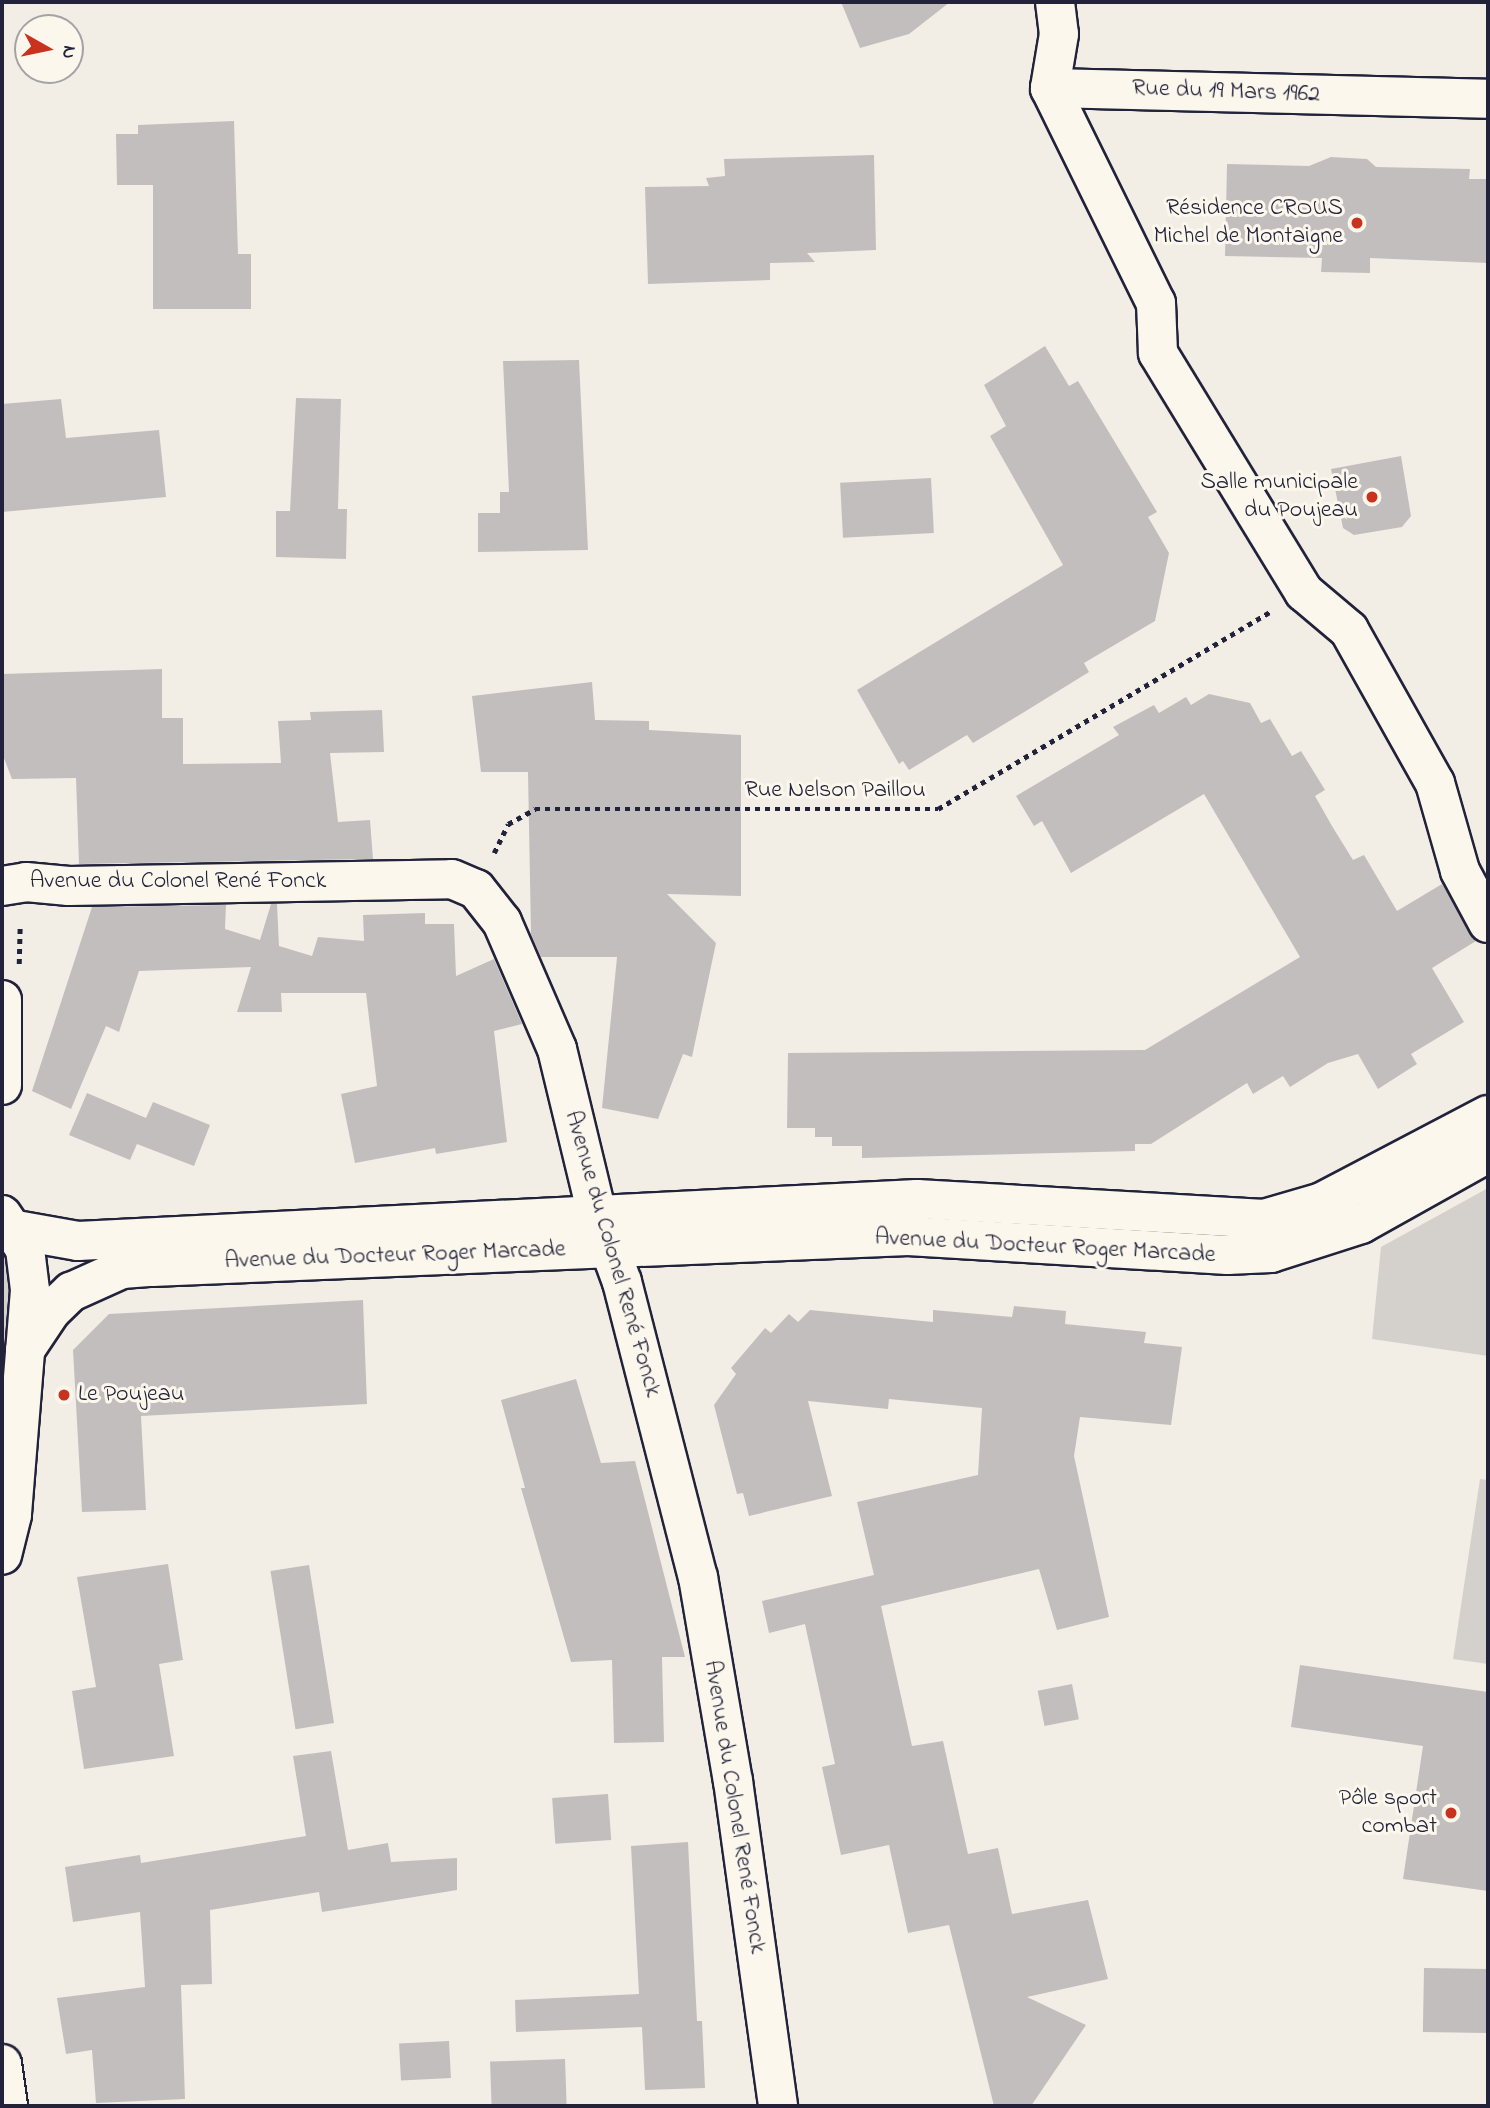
<!DOCTYPE html>
<html>
<head>
<meta charset="utf-8">
<style>
	body { margin:0 }
	#map { position:relative; width:1490px; height:2108px; overflow:hidden; background:#f2eee5; font-family:"Indie Flower",sans-serif }
	div>[style] { position:absolute }
	.green>* { inset:0; background:#d4d1cc }
	.building>* { inset:0; background:#c2bebe; transform-origin:0 0 }
	.path>* { height:4.5px; margin-top:-2.25px; transform-origin:0; background:repeating-linear-gradient(90deg,#22223b 0 5px,transparent 0 10px) }
	.roads { filter:drop-shadow(2px 0 #22223b) drop-shadow(-2px 0 #22223b) drop-shadow(0 2px #22223b) drop-shadow(0 -2px #22223b) }
	.minor>* { height:38px; margin:-19px; padding:0 19px; transform-origin:19px; border-radius:19px; background:#fbf7ec }
	.secondary>* { height:38px; margin:-19px; padding:0 19px; transform-origin:19px; border-radius:19px; background:#fbf7ec }
	.dots>* { width:19px; height:19px; translate:-50% -50%; box-sizing:border-box; border:4px solid #fbf7ec; border-radius:50% }
	span { translate:-50% -50%; white-space:nowrap; text-align:center; line-height:1.15; -webkit-text-stroke:6px #fbf7ec; paint-order:stroke }
	.street-label { font-size:24px; color:#22223b }
	.poi-label { font-size:24px; color:#22223b }
	.right { translate:-100% -50%; text-align:right }
	.left { translate:0 -50%; text-align:left }
	.frame { position:absolute; inset:0; border:4px solid #22223b; pointer-events:none }
	.north { position:absolute; left:14px; top:14px; width:70px; height:70px; box-sizing:border-box; background:#fbf7ec; border:2px solid #a4a2a5; border-radius:50%; rotate:99deg; font-size:19px; font-weight:700; line-height:28px; text-align:center; color:#22223b }
	.north::after { content:''; display:block; margin:auto; width:24px; height:32px; background:#c8321e; clip-path:polygon(50% 0,100% 100%,50% 72%,0 100%) }
</style>
</head>
<body>
<div id="map">
	<div class="green">
		<i style="clip-path:polygon(1488px 1188px,1488px 1356px,1372px 1339px,1381px 1247px)"></i>
		<i style="clip-path:polygon(2px 1248px,13px 1268px,2px 1444px)"></i>
		<i style="clip-path:polygon(1480px 1479px,1488px 1480px,1488px 1664px,1453px 1659px)"></i>
	</div>
	<div class="building">
		<i style="clip-path:polygon(841px 2px,950px 2px,909px 34px,860px 48px)"></i>
		<i style="clip-path:polygon(234px 121px,238px 254px,251px 254px,251px 309px,153px 309px,153px 185px,117px 185px,116px 134px,138px 134px,138px 125px)"></i>
		<i style="clip-path:polygon(874px 155px,876px 250px,807px 253px,815px 262px,770px 263px,770px 280px,648px 284px,645px 187px,709px 186px,706px 178px,725px 176px,724px 159px)"></i>
		<i style="clip-path:polygon(1331px 157px,1367px 159px,1376px 167px,1470px 169px,1469px 179px,1488px 179px,1488px 263px,1370px 258px,1370px 273px,1321px 272px,1322px 258px,1225px 256px,1227px 164px,1309px 166px)"></i>
		<i style="clip-path:polygon(1045px 346px,1069px 386px,1078px 381px,1157px 512px,1148px 517px,1169px 553px,1155px 621px,1084px 663px,1089px 672px,1021px 714px,973px 743px,967px 735px,909px 770px,903px 761px,899px 764px,857px 690px,1063px 565px,990px 436px,1006px 426px,984px 385px)"></i>
		<i style="clip-path:polygon(579px 360px,588px 550px,478px 552px,478px 513px,500px 513px,500px 492px,509px 492px,503px 361px)"></i>
		<i style="clip-path:polygon(296px 398px,341px 399px,338px 509px,347px 509px,346px 559px,276px 557px,276px 511px,290px 511px)"></i>
		<i style="clip-path:polygon(61px 399px,66px 438px,159px 430px,166px 497px,2px 512px,2px 404px)"></i>
		<i style="clip-path:polygon(1401px 456px,1411px 516px,1402px 527px,1354px 535px,1343px 528px,1331px 469px)"></i>
		<i style="left:931px;top:478px;width:55px;height:91px;rotate:87deg"></i>
		<i style="clip-path:polygon(162px 669px,162px 718px,183px 718px,183px 764px,281px 763px,278px 721px,311px 720px,310px 712px,382px 710px,384px 752px,330px 753px,338px 822px,370px 820px,373px 859px,79px 864px,76px 778px,12px 779px,2px 753px,2px 674px)"></i>
		<i style="clip-path:polygon(592px 682px,595px 720px,649px 721px,649px 730px,741px 735px,741px 896px,667px 894px,716px 943px,692px 1057px,683px 1054px,658px 1119px,602px 1108px,617px 957px,541px 957px,531px 934px,528px 772px,481px 772px,472px 696px)"></i>
		<i style="clip-path:polygon(1209px 694px,1250px 703px,1261px 723px,1270px 719px,1292px 756px,1301px 751px,1325px 790px,1315px 796px,1332px 826px,1353px 860px,1364px 855px,1397px 911px,1442px 884px,1476px 941px,1432px 968px,1464px 1022px,1411px 1054px,1417px 1064px,1378px 1089px,1358px 1054px,1328px 1063px,1290px 1087px,1283px 1076px,1253px 1094px,1247px 1083px,1151px 1144px,1135px 1144px,1135px 1151px,862px 1158px,862px 1146px,832px 1146px,832px 1137px,815px 1137px,815px 1128px,787px 1128px,788px 1053px,1145px 1050px,1300px 957px,1204px 794px,1071px 873px,1042px 821px,1034px 826px,1016px 796px,1119px 735px,1113px 727px,1154px 705px,1159px 713px,1186px 697px,1191px 705px)"></i>
		<i style="clip-path:polygon(271px 904px,277px 904px,279px 946px,312px 956px,318px 937px,364px 941px,363px 915px,425px 913px,425px 924px,454px 924px,456px 976px,494px 959px,522px 1024px,494px 1031px,507px 1142px,436px 1154px,435px 1148px,355px 1163px,341px 1094px,377px 1086px,366px 993px,281px 993px,282px 1012px,237px 1012px,251px 967px,139px 971px,119px 1032px,106px 1026px,71px 1109px,32px 1091px,92px 907px,226px 905px,225px 929px,260px 940px)"></i>
		<i style="clip-path:polygon(87px 1093px,146px 1118px,153px 1102px,210px 1125px,194px 1166px,137px 1144px,130px 1160px,69px 1135px)"></i>
		<i style="clip-path:polygon(363px 1300px,367px 1404px,141px 1416px,146px 1510px,82px 1512px,73px 1350px,109px 1314px)"></i>
		<i style="clip-path:polygon(1014px 1306px,1066px 1311px,1065px 1324px,1146px 1332px,1144px 1343px,1182px 1347px,1171px 1425px,1080px 1417px,1074px 1456px,1109px 1617px,1057px 1630px,1039px 1569px,881px 1606px,912px 1746px,943px 1741px,968px 1854px,998px 1848px,1012px 1914px,1088px 1900px,1108px 1979px,1027px 1997px,1086px 2025px,1031px 2106px,994px 2106px,949px 1925px,908px 1933px,889px 1845px,841px 1855px,822px 1767px,835px 1764px,805px 1624px,769px 1633px,762px 1601px,874px 1575px,857px 1502px,978px 1475px,982px 1408px,889px 1399px,888px 1409px,808px 1401px,832px 1496px,749px 1516px,743px 1493px,737px 1494px,714px 1405px,736px 1374px,731px 1368px,765px 1328px,771px 1333px,789px 1314px,798px 1322px,810px 1310px,933px 1322px,933px 1310px,1012px 1317px)"></i>
		<i style="clip-path:polygon(576px 1379px,601px 1463px,635px 1461px,685px 1657px,662px 1657px,664px 1742px,614px 1743px,612px 1660px,571px 1662px,521px 1488px,525px 1488px,501px 1400px)"></i>
		<i style="clip-path:polygon(168px 1564px,183px 1660px,159px 1664px,174px 1756px,84px 1769px,72px 1691px,96px 1687px,77px 1577px)"></i>
		<i style="left:309px;top:1565px;width:160px;height:39px;rotate:81deg"></i>
		<i style="clip-path:polygon(1300px 1665px,1488px 1692px,1488px 1891px,1403px 1879px,1423px 1746px,1291px 1727px)"></i>
		<i style="left:1072px;top:1684px;width:36px;height:35px;rotate:79deg"></i>
		<i style="clip-path:polygon(331px 1751px,348px 1850px,388px 1843px,391px 1862px,457px 1858px,457px 1890px,322px 1912px,319px 1892px,210px 1910px,212px 1984px,181px 1985px,185px 2099px,96px 2103px,92px 2050px,66px 2054px,57px 1998px,145px 1987px,140px 1912px,73px 1922px,65px 1867px,140px 1855px,141px 1863px,306px 1836px,293px 1756px)"></i>
		<i style="left:608px;top:1794px;width:46px;height:56px;rotate:86deg"></i>
		<i style="clip-path:polygon(688px 1842px,697px 2021px,702px 2021px,705px 2088px,645px 2090px,642px 2027px,516px 2032px,515px 2000px,639px 1994px,631px 1846px)"></i>
		<i style="left:1424px;top:1968px;width:64px;height:64px;rotate:1deg"></i>
		<i style="left:449px;top:2041px;width:37px;height:50px;rotate:87deg"></i>
		<i style="left:565px;top:2059px;width:47px;height:75px;rotate:88deg"></i>
	</div>
	<div class="path">
		<i style="left:494px;top:853px;width:32px;rotate:-64deg"></i>
		<i style="left:508px;top:824px;width:31px;rotate:-29deg"></i>
		<i style="left:535px;top:809px;width:403px"></i>
		<i style="left:938px;top:809px;width:386px;rotate:-30.7deg"></i>
		<i style="left:19px;top:964px;width:40px;rotate:-88.6deg"></i>
	</div>
	<div class="roads">
		<div class="minor">
			<i style="left:1055px;top:2px;width:32px;rotate:83deg"></i>
			<i style="left:1059px;top:34px;width:55px;rotate:99.5deg"></i>
			<i style="left:1050px;top:88px;width:438px;rotate:1.4deg"></i>
			<i style="left:1050px;top:88px;width:240px;rotate:63.8deg"></i>
			<i style="left:1156px;top:303px;width:50px;rotate:87.7deg"></i>
			<i style="left:1158px;top:353px;width:280px;rotate:58.6deg"></i>
			<i style="left:1304px;top:592px;width:59px;rotate:40.2deg"></i>
			<i style="left:1349px;top:630px;width:176px;rotate:60.7deg"></i>
			<i style="left:1435px;top:783px;width:91px;rotate:74.1deg"></i>
			<i style="left:1460px;top:871px;width:59px;rotate:61.7deg"></i>
			<i style="left:2px;top:886px;width:24px;rotate:-9deg"></i>
			<i style="left:26px;top:882px;width:43px;rotate:5.3deg"></i>
			<i style="left:69px;top:886px;width:383px;rotate:-1deg"></i>
			<i style="left:452px;top:879px;width:26px;rotate:23deg"></i>
			<i style="left:476px;top:889px;width:42px;rotate:51.8deg"></i>
			<i style="left:502px;top:922px;width:138px;rotate:66.6deg"></i>
			<i style="left:557px;top:1049px;width:170px;rotate:76.4deg"></i>
			<i style="left:597px;top:1214px;width:72px;rotate:69.8deg"></i>
			<i style="left:622px;top:1282px;width:305px;rotate:75.6deg"></i>
			<i style="left:698px;top:1577px;width:207px;rotate:80.3deg"></i>
			<i style="left:733px;top:1781px;width:328px;rotate:82.1deg"></i>
			<i style="left:16px;top:1230px;width:63px;rotate:10.1deg"></i>
			<i style="left:78px;top:1241px;width:840px;rotate:-2.87deg"></i>
			<i style="left:917px;top:1199px;width:348px;rotate:3.3deg"></i>
			<i style="left:1264px;top:1219px;width:60px;rotate:-16.3deg"></i>
			<i style="left:1322px;top:1202px;width:187px;rotate:-27.7deg"></i>
			<i style="left:25px;top:1350px;width:47px;rotate:-56.3deg"></i>
			<i style="left:51px;top:1311px;width:28px;rotate:-44deg"></i>
			<i style="left:71px;top:1292px;width:56px;rotate:-24.3deg"></i>
			<i style="left:122px;top:1269px;width:30px;rotate:-4deg"></i>
			<i style="left:152px;top:1267px;width:757px;rotate:-2.35deg"></i>
			<i style="left:908px;top:1236px;width:320px;rotate:3.4deg"></i>
			<i style="left:1227px;top:1255px;width:44px;rotate:-2.6deg"></i>
			<i style="left:1271px;top:1253px;width:95px;rotate:-17.9deg"></i>
			<i style="left:1361px;top:1224px;width:145px;rotate:-29.2deg"></i>
		</div>
		<div class="secondary">
			<i style="left:2px;top:1000px;width:85px;rotate:90deg"></i>
			<i style="left:2px;top:1215px;width:41px;rotate:55.9deg"></i>
			<i style="left:25px;top:1249px;width:41px;rotate:83deg"></i>
			<i style="left:30px;top:1290px;width:226px;rotate:94.6deg"></i>
			<i style="left:12px;top:1515px;width:41px;rotate:104deg"></i>
			<i style="left:2px;top:2064px;width:42px;rotate:81.9deg"></i>
		</div>
	</div>
	<div class="dots">
		<i style="left:1357px;top:223px;background:#c8321e"></i>
		<i style="left:1372px;top:497px;background:#c8321e"></i>
		<i style="left:64px;top:1395px;background:#c8321e"></i>
		<i style="left:1451px;top:1813px;background:#c8321e"></i>
	</div>
	<div class="street-label">
		<span style="left:1226px;top:92px;rotate:2deg">Rue du 19 Mars 1962</span>
		<span style="left:835px;top:791px">Rue Nelson Paillou</span>
		<span style="left:178px;top:882px">Avenue du Colonel René Fonck</span>
		<span style="left:1045px;top:1247px;rotate:3deg">Avenue du Docteur Roger Marcade</span>
		<span style="left:612px;top:1254px;rotate:74deg">Avenue du Colonel René Fonck</span>
		<span style="left:395px;top:1256px;rotate:-2deg">Avenue du Docteur Roger Marcade</span>
		<span style="left:734px;top:1807px;rotate:81deg">Avenue du Colonel René Fonck</span>
	</div>
	<div class="poi-label">
		<span class="right" style="left:1343px;top:223px">Résidence CROUS<br>Michel de Montaigne</span>
		<span class="right" style="left:1358px;top:497px">Salle municipale<br>du Poujeau</span>
		<span class="left" style="left:78px;top:1395px">Le Poujeau</span>
		<span class="right" style="left:1437px;top:1813px">Pôle sport<br>combat</span>
	</div>
	<div class="frame"></div>
	<div class="north">N</div>
</div>
</body>
</html>
